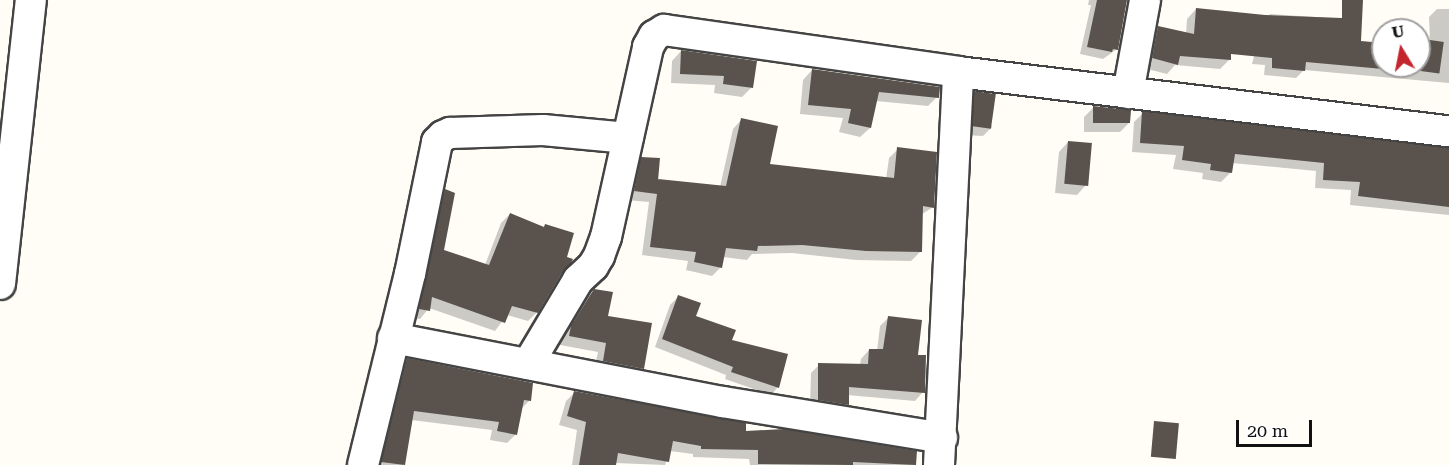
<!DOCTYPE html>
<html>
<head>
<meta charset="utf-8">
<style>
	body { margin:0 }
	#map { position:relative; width:1449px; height:465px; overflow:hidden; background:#fffdf5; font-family:"Roboto Serif",serif }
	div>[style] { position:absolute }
	.shadow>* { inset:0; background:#0003 }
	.building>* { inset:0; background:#5a524d; transform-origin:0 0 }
	.roads { filter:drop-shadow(2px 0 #444) drop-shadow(-2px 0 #444) drop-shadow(0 2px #444) drop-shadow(0 -2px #444) }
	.street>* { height:30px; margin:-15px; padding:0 15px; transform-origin:15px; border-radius:15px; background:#fff }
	span { translate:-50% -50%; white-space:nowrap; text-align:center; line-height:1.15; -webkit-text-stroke:6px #fff; paint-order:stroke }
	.north { position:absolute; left:1371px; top:18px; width:60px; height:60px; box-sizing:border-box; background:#fff; border:2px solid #a0a0a0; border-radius:50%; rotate:350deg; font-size:16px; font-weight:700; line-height:24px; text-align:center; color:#111 }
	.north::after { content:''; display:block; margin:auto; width:21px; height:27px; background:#c4262e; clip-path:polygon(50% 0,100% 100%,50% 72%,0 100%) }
	.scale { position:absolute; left:1236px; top:420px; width:76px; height:27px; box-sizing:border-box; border:3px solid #111; border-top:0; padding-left:8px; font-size:18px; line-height:21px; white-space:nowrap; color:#111; -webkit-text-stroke:4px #fff; paint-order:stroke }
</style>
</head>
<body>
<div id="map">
	<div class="shadow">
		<i style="clip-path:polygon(1089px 0,1126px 0,1117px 49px,1103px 59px,1080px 54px,1091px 5px,1088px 5px)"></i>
		<i style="clip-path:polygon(1196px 9px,1233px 12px,1229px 60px,1220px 69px,1175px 65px,1167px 74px,1143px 68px,1149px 37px,1158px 27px,1186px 34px,1187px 19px)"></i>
		<i style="clip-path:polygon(1437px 9px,1449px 9px,1449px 83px,1304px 70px,1296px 78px,1264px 75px,1265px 65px,1252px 64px,1263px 22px,1270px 14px,1360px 20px,1359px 45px,1383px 43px,1383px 66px,1419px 66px,1419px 41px,1430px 42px,1429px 17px)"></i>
		<i style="clip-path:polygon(681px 51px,751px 88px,742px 97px,714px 93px,715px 85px,671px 83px,672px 61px)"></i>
		<i style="clip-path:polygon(812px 70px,937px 97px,928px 106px,876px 101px,870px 128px,860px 137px,839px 132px,843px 118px,800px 114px,803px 80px)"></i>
		<i style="clip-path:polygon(975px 93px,992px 127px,983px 136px,964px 135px,966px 102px)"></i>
		<i style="clip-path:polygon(1094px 107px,1129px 123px,1120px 132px,1084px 132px,1084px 117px)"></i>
		<i style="clip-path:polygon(1143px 113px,1449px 149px,1449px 215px,1350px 205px,1351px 190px,1315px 188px,1316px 171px,1232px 163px,1230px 173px,1221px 182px,1202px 179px,1203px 173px,1173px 169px,1176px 155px,1132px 152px,1134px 122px)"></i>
		<i style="clip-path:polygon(741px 120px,768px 165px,886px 179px,889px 158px,898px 149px,933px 207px,921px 215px,920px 252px,911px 261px,856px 260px,792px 253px,752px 254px,747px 260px,723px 257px,721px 267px,712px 276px,686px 270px,688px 261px,642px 255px,649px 202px,626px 200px,633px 167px,642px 158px,656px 183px,720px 187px,733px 129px)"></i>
		<i style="clip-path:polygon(1068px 142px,1086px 185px,1077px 195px,1055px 193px,1059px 152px)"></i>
		<i style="clip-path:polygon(445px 191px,443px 251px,485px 265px,501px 223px,510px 214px,565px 258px,562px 270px,537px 312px,528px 321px,507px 315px,495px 331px,429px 308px,420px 319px,411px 318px,437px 200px)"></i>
		<i style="clip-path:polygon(595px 290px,607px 317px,643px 368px,633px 378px,594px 370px,598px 352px,560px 345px,562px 337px,585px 300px)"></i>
		<i style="clip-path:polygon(678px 297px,694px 317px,731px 341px,778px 387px,771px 395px,725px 379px,726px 375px,655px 347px,670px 305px)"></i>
		<i style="clip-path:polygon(889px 317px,916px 357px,923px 392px,915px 401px,847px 395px,847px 405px,839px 413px,810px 408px,811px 373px,819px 365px,860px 365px,861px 359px,869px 350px,877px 351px,880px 326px)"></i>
		<i style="clip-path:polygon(408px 360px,530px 400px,521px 409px,515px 435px,507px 443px,490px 440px,492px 430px,411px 420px,403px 465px,375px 465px,399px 368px)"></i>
		<i style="clip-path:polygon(575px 392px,744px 433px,915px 453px,914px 465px,750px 465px,749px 459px,693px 457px,693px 454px,670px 451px,665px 465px,615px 463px,614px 465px,572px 465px,577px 430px,559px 425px,566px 401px)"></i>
	</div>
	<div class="building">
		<i style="clip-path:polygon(1097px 0,1127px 0,1118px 50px,1113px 49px,1112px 52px,1087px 47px)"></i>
		<i style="clip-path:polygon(1342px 0,1363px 0,1361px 41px,1383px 43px,1383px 69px,1306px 62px,1305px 71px,1272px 68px,1272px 58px,1231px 54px,1231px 60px,1180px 56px,1178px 65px,1152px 58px,1158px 26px,1194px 34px,1196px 8px,1265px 15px,1342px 18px)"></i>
		<i style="left:1423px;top:39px;width:21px;height:32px;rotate:8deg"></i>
		<i style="clip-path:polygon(681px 50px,757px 61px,753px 88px,723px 84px,724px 76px,680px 74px)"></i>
		<i style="clip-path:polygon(812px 69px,940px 87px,939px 98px,879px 92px,871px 128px,848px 123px,851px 109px,808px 105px)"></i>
		<i style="left:974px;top:91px;width:22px;height:35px;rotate:8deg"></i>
		<i style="clip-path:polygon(1093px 106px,1131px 110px,1130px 123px,1093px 123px)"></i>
		<i style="clip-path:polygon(1142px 111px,1449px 148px,1449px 207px,1358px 196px,1360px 182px,1323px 180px,1324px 163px,1235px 154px,1232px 173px,1210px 170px,1211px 164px,1182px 160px,1184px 146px,1140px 143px)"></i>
		<i style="clip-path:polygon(741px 118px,778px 126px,770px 164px,894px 178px,897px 147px,937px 152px,934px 208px,923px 206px,922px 252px,866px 251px,802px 245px,758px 246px,757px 251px,726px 248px,722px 268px,694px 262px,696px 252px,650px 247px,657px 194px,634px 191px,641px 157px,660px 158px,657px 192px,658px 179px,726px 186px)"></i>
		<i style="left:1068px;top:141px;width:24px;height:43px;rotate:5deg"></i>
		<i style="clip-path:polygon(445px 189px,455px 193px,444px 250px,489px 265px,510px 213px,544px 227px,545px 224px,574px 233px,567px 257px,573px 259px,571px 263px,563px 271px,538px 313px,512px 306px,505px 323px,432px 297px,430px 311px,419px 309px)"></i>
		<i style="clip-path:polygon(594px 289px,613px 292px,608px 316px,652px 323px,644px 369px,603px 361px,606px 343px,569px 336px,571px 326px)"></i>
		<i style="clip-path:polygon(678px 295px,701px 303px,696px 316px,736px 330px,732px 340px,788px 354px,779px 388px,731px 372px,733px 367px,662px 339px)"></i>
		<i style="clip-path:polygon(888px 316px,922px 320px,918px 355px,926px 355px,925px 393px,849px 387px,849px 405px,818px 400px,818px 363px,868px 364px,869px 349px,883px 349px)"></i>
		<i style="clip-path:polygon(407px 358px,533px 383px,531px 401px,524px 400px,517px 435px,497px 431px,499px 422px,414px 411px,405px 465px,381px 462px)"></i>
		<i style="clip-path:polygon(574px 391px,746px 423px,746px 431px,784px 429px,917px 451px,916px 465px,853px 462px,853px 465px,758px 464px,758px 450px,701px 449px,701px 446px,673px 441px,669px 462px,618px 453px,616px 465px,579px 465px,586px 422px,567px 416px)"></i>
		<i style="left:1154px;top:421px;width:25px;height:36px;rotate:5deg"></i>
	</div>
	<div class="roads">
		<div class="street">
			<i style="left:1128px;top:93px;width:95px;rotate:-79.6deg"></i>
			<i style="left:0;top:284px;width:286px;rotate:-83.8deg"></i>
			<i style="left:393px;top:338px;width:336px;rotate:11deg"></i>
			<i style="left:723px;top:402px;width:222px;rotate:9.3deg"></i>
			<i style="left:528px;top:364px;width:98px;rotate:-59.2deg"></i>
			<i style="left:578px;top:280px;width:21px;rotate:-43deg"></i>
			<i style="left:593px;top:266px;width:12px;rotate:-59deg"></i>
			<i style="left:599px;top:256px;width:20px;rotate:-70deg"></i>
			<i style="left:606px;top:237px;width:195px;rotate:-77.5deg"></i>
			<i style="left:648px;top:47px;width:13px;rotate:-61deg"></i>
			<i style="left:654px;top:36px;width:12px;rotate:-31deg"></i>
			<i style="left:664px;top:30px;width:297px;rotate:8.1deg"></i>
			<i style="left:958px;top:72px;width:495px;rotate:6.9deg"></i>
			<i style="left:363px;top:465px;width:197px;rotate:-76.2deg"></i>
			<i style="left:410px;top:274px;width:135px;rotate:-78.4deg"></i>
			<i style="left:437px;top:142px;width:8px;rotate:-45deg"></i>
			<i style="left:443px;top:136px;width:8px;rotate:-23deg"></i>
			<i style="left:450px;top:133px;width:93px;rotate:-1.8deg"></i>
			<i style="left:543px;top:130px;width:85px;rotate:5.4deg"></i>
			<i style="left:939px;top:465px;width:393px;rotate:-87.2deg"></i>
		</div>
	</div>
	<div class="north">U</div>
	<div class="scale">20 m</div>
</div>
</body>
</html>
